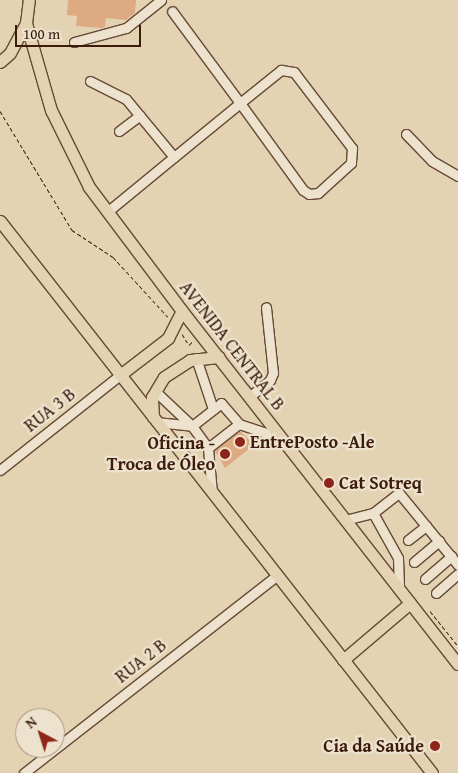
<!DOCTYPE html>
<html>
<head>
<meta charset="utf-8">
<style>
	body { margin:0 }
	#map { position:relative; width:458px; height:773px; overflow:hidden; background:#e4d3b3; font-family:"Gentium Book Plus",serif }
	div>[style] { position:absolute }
	.building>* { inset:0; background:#ddaa82 }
	.path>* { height:1px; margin-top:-0.5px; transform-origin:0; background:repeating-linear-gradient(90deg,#3c1b0c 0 4px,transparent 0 6.5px) }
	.roads { filter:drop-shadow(1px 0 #664936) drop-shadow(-1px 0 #664936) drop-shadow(0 1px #664936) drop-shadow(0 -1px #664936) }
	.minor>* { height:9px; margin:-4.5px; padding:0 4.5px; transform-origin:4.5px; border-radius:4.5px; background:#ede2ce }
	.major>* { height:11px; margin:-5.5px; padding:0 5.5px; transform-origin:5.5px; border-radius:5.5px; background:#e4d3b3 }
	.dots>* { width:14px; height:14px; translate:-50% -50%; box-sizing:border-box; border:2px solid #ede2ce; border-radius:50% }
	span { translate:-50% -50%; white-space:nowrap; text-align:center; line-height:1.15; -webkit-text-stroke:4.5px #ede2ce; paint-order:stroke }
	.street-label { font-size:18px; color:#3c1b0c }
	.poi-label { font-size:18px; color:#3c1b0c; font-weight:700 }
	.left { translate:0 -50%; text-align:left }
	.right { translate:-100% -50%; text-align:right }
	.north { position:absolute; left:15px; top:708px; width:50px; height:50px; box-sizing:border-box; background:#ede2ce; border:1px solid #a69280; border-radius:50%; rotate:320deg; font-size:14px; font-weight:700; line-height:20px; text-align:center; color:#3c1b0c }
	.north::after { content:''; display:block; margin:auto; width:18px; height:22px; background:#8f2418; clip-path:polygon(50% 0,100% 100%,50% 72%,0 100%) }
	.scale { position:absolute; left:15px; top:25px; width:126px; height:22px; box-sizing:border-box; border:2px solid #3c1b0c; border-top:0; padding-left:6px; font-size:15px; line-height:18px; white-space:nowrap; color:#3c1b0c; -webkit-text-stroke:4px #ede2ce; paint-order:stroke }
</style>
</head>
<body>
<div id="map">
	<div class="building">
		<i style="clip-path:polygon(68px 0,136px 0,135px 13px,126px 20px,106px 18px,105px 27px,102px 28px,76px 26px,77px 16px,67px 15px)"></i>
		<i style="clip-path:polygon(240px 431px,254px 445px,225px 468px,215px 451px)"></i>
	</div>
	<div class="path">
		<i style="left:0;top:111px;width:139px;rotate:58.8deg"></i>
		<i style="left:72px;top:230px;width:49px;rotate:33.4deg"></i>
		<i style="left:113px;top:257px;width:81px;rotate:47.5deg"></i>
		<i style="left:182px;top:334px;width:13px;rotate:58deg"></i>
		<i style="left:189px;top:345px;width:6px;rotate:-45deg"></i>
		<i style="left:430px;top:611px;width:45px;rotate:51.3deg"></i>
	</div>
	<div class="roads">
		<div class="minor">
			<i style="left:74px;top:42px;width:54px;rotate:-15.1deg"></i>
			<i style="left:126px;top:28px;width:45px;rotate:-38.7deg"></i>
			<i style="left:90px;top:81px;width:40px;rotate:26.6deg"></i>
			<i style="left:126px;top:99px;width:75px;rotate:50.4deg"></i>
			<i style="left:119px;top:131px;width:26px;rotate:-37deg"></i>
			<i style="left:406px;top:134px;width:37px;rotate:46deg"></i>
			<i style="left:432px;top:161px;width:30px;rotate:30deg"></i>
			<i style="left:107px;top:212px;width:87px;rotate:-39.4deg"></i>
			<i style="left:174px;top:157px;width:85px;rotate:-39.3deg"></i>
			<i style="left:240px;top:103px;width:53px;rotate:-38.8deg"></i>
			<i style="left:281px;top:70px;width:13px;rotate:9deg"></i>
			<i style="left:294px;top:72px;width:96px;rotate:52.7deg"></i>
			<i style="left:352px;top:148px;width:15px;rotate:94deg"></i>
			<i style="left:351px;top:163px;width:45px;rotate:137.7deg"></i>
			<i style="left:318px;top:193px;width:9px;rotate:174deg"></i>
			<i style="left:309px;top:194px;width:7px;rotate:-146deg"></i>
			<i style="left:303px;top:190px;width:107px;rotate:-125.9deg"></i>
			<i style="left:240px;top:103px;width:114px;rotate:-126.5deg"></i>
			<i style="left:196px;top:358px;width:54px;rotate:71.6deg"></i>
			<i style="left:155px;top:391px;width:51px;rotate:43.4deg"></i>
			<i style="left:192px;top:426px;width:27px;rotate:54deg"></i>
			<i style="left:249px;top:397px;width:27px;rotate:-39deg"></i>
			<i style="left:270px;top:380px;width:8px;rotate:-67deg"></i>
			<i style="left:273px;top:373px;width:66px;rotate:-96.1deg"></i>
			<i style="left:156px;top:422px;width:36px;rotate:6deg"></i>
			<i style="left:192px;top:426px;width:37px;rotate:-38deg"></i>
			<i style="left:221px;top:403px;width:28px;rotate:49deg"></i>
			<i style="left:0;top:470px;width:153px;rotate:-38.4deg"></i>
			<i style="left:212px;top:493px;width:45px;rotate:-95.1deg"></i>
			<i style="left:208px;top:448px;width:39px;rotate:-38deg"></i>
			<i style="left:239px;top:424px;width:44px;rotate:18.4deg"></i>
			<i style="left:373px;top:513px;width:33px;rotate:-38deg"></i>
			<i style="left:399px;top:493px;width:93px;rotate:50.7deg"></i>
			<i style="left:345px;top:520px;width:29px;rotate:-14deg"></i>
			<i style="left:373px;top:513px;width:51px;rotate:60.9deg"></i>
			<i style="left:398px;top:558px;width:31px;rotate:88deg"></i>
			<i style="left:408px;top:540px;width:23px;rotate:-38deg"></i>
			<i style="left:414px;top:562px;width:33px;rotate:-40deg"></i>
			<i style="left:425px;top:579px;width:35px;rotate:-41deg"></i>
			<i style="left:436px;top:593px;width:29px;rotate:-41deg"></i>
			<i style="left:24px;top:773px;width:321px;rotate:-38deg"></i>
		</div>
		<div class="major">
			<i style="left:26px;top:23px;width:91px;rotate:74deg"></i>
			<i style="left:51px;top:110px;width:86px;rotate:63.7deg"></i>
			<i style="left:89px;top:187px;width:155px;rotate:53.1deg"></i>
			<i style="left:182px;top:311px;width:448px;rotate:52deg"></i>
			<i style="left:0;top:62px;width:13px;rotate:-42deg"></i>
			<i style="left:10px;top:53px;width:34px;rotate:-62deg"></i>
			<i style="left:26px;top:23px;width:23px;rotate:-83deg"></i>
			<i style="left:0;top:221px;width:701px;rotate:51.95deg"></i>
			<i style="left:120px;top:375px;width:61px;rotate:-37.6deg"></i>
			<i style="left:168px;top:338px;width:30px;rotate:-63deg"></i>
			<i style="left:153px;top:417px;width:20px;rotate:-93deg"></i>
			<i style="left:152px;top:397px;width:23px;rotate:-59deg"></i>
			<i style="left:164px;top:377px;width:31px;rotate:-33deg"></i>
			<i style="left:190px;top:360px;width:29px;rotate:-6deg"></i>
			<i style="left:343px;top:660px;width:88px;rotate:-40.4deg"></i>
		</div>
	</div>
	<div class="dots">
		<i style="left:240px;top:442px;background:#8f2418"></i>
		<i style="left:225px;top:454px;background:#8f2418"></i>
		<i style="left:329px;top:483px;background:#8f2418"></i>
		<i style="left:435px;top:746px;background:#8f2418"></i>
	</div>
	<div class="street-label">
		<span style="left:232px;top:346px;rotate:52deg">AVENIDA CENTRAL B</span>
		<span style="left:50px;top:410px;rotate:-38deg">RUA 3 B</span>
		<span style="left:141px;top:661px;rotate:-38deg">RUA 2 B</span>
	</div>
	<div class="poi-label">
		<span class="left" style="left:250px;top:442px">EntrePosto -Ale</span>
		<span class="right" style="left:215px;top:454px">Oficina -<br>Troca de Óleo</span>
		<span class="left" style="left:339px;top:483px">Cat Sotreq</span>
		<span class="right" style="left:424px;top:746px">Cia da Saúde</span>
	</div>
	<div class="north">N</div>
	<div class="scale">100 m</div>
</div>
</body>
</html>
